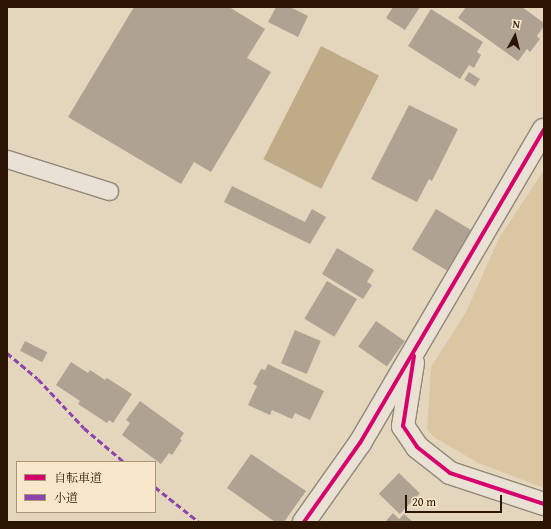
<!DOCTYPE html>
<html>
<head>
<meta charset="utf-8">
<style>
	body { margin:0 }
	#map { position:relative; width:551px; height:529px; overflow:hidden; background:#e4d6bd; font-family:"Gentium Book Plus","Noto Serif JP",serif }
	div>[style] { position:absolute }
	.green>* { inset:0; background:#dbc6a4 }
	.water>* { inset:0; background:#c0ab89; transform-origin:0 0 }
	.building>* { inset:0; background:#aea392; transform-origin:0 0 }
	.roads { filter:drop-shadow(1px 0 #928777) drop-shadow(-1px 0 #928777) drop-shadow(0 1px #928777) drop-shadow(0 -1px #928777) }
	.lane>* { height:17px; margin:-8.5px; padding:0 8.5px; transform-origin:8.5px; border-radius:8.5px; background:#e8e1d4 }
	.street>* { height:22px; margin:-11px; padding:0 11px; transform-origin:11px; border-radius:11px; background:#e8e1d4 }
	.quiet>* { height:3px; margin-top:-1.5px; transform-origin:0; background:repeating-linear-gradient(90deg,#8e44ad 0 6px,transparent 0 9px) }
	.cycleway>* { height:4px; margin:-2px; padding:0 2px; transform-origin:2px; border-radius:2px; background:#d6006c }
	span { translate:-50% -50%; white-space:nowrap; text-align:center; line-height:1.15; -webkit-text-stroke:3px #f8e8c9; paint-order:stroke }
	.frame { position:absolute; inset:0; border:8px solid #2d1504; pointer-events:none }
	.legend { position:absolute; left:16px; top:461px; width:140px; height:52px; box-sizing:border-box; background:#f8e8c9; border:1px solid #a7947a; margin:0; padding:5px 7px; list-style:none; font-size:12px; color:#2d1504 }
	.legend li { display:flex; align-items:center; gap:8px; height:20px }
	.legend b { width:20px; border:1px solid #a7947a }
	.north { position:absolute; left:495px; top:16px; width:40px; height:40px; -webkit-text-stroke:3px #f8e8c9; paint-order:stroke; rotate:7deg; font-size:11px; font-weight:700; line-height:16px; text-align:center; color:#2d1504 }
	.north::after { content:''; display:block; margin:auto; width:14px; height:18px; background:#2d1504; clip-path:polygon(50% 0,100% 100%,50% 72%,0 100%) }
	.scale { position:absolute; left:405px; top:495px; width:97px; height:18px; box-sizing:border-box; border:2px solid #2d1504; border-top:0; padding-left:5px; font-size:12px; line-height:14px; white-space:nowrap; color:#2d1504; -webkit-text-stroke:3px #f8e8c9; paint-order:stroke }
</style>
</head>
<body>
<div id="map">
	<div class="green">
		<i style="clip-path:polygon(544px 170px,544px 488px,478px 463px,434px 437px,427px 429px,431px 367px,466px 312px,499px 238px)"></i>
	</div>
	<div class="water">
		<i style="left:321px;top:46px;width:65px;height:127px;rotate:27deg"></i>
	</div>
	<div class="building">
		<i style="clip-path:polygon(134px 7px,229px 7px,265px 29px,247px 58px,271px 72px,211px 172px,194px 162px,181px 184px,68px 117px)"></i>
		<i style="clip-path:polygon(276px 7px,290px 7px,308px 16px,298px 37px,268px 22px)"></i>
		<i style="clip-path:polygon(393px 7px,420px 7px,405px 30px,386px 18px)"></i>
		<i style="clip-path:polygon(466px 7px,522px 7px,544px 23px,544px 26px,537px 36px,540px 39px,530px 52px,527px 49px,518px 61px,458px 18px)"></i>
		<i style="clip-path:polygon(431px 9px,483px 42px,477px 52px,481px 55px,474px 68px,469px 65px,460px 79px,408px 46px)"></i>
		<i style="left:469px;top:72px;width:13px;height:9px;rotate:32deg"></i>
		<i style="clip-path:polygon(409px 105px,458px 129px,432px 181px,429px 179px,417px 202px,371px 179px)"></i>
		<i style="clip-path:polygon(232px 186px,305px 222px,312px 209px,326px 217px,310px 244px,224px 202px)"></i>
		<i style="left:436px;top:209px;width:41px;height:47px;rotate:31deg"></i>
		<i style="clip-path:polygon(337px 248px,374px 270px,367px 282px,372px 285px,363px 299px,322px 274px)"></i>
		<i style="left:327px;top:281px;width:35px;height:44px;rotate:31deg"></i>
		<i style="left:376px;top:321px;width:35px;height:31px;rotate:35deg"></i>
		<i style="left:295px;top:330px;width:28px;height:36px;rotate:23deg"></i>
		<i style="left:25px;top:341px;width:25px;height:11px;rotate:27deg"></i>
		<i style="clip-path:polygon(71px 362px,88px 373px,90px 370px,105px 380px,107px 378px,132px 394px,113px 423px,109px 420px,107px 423px,78px 404px,80px 401px,56px 385px)"></i>
		<i style="clip-path:polygon(268px 364px,324px 391px,310px 420px,295px 413px,292px 419px,272px 410px,270px 415px,248px 405px,257px 386px,253px 384px,261px 369px,265px 370px)"></i>
		<i style="clip-path:polygon(140px 401px,184px 433px,180px 439px,182px 440px,172px 455px,169px 453px,161px 464px,122px 435px,130px 423px,126px 420px)"></i>
		<i style="clip-path:polygon(251px 454px,306px 491px,284px 522px,275px 522px,227px 488px)"></i>
		<i style="left:399px;top:473px;width:29px;height:29px;rotate:44deg"></i>
		<i style="clip-path:polygon(393px 513px,399px 519px,404px 514px,413px 522px,385px 522px)"></i>
	</div>
	<div class="roads">
		<div class="lane">
			<i style="left:7px;top:159px;width:107px;rotate:17.4deg"></i>
		</div>
		<div class="street">
			<i style="left:413px;top:363px;width:64px;rotate:99deg"></i>
			<i style="left:403px;top:426px;width:25px;rotate:56deg"></i>
			<i style="left:417px;top:447px;width:42px;rotate:38.2deg"></i>
			<i style="left:450px;top:473px;width:99px;rotate:18.3deg"></i>
			<i style="left:304px;top:522px;width:97px;rotate:-54.7deg"></i>
			<i style="left:360px;top:443px;width:363px;rotate:-59.6deg"></i>
		</div>
	</div>
	<div class="quiet">
		<i style="left:7px;top:353px;width:40px;rotate:40deg"></i>
		<i style="left:38px;top:379px;width:67px;rotate:46.8deg"></i>
		<i style="left:84px;top:428px;width:52px;rotate:40.4deg"></i>
		<i style="left:155px;top:487px;width:56px;rotate:38.5deg"></i>
	</div>
	<div class="cycleway">
		<i style="left:414px;top:356px;width:71px;rotate:98.9deg"></i>
		<i style="left:403px;top:426px;width:25px;rotate:56deg"></i>
		<i style="left:417px;top:447px;width:42px;rotate:38.2deg"></i>
		<i style="left:450px;top:473px;width:99px;rotate:18.3deg"></i>
		<i style="left:304px;top:522px;width:97px;rotate:-54.7deg"></i>
		<i style="left:360px;top:443px;width:363px;rotate:-59.6deg"></i>
	</div>
	<div class="frame"></div>
	<ul class="legend">
	<li><b style="height:5px;background:#d6006c"></b>自転車道</li>
	<li><b style="height:5px;background:#8e44ad"></b>小道</li>
	</ul>
	<div class="north">N</div>
	<div class="scale">20 m</div>
</div>
</body>
</html>
